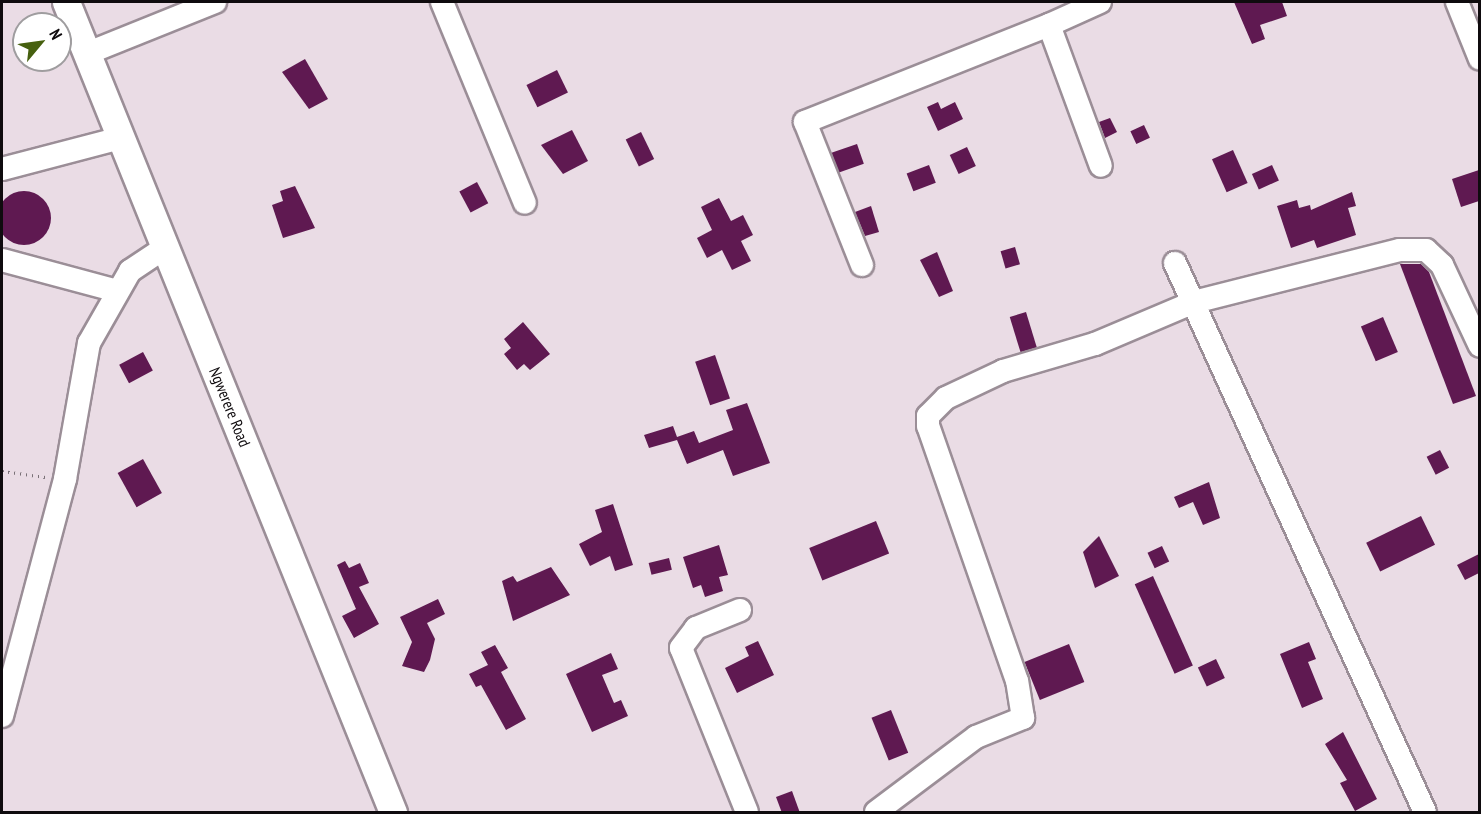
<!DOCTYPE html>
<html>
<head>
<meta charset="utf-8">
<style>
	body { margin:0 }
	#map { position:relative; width:1481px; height:814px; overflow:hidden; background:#eadce5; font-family:"PT Sans Narrow",sans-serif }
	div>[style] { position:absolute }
	.building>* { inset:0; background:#5f1951; transform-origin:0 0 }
	.round { border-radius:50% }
	.path>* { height:3px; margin-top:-1.5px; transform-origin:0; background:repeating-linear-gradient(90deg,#7a7177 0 1.5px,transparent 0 6px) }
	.roads { filter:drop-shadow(2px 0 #9b8e97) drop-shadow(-2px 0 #9b8e97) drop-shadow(0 2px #9b8e97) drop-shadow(0 -2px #9b8e97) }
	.minor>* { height:22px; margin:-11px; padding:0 11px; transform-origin:11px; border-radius:11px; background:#fff }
	.major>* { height:27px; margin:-13.5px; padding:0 13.5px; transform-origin:13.5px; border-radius:13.5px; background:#fff }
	span { translate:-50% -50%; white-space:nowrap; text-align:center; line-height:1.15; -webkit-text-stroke:6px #fff; paint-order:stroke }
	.street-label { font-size:16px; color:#0f0b0e }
	.frame { position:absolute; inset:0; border:3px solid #0f0b0e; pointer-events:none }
	.north { position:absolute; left:12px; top:12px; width:60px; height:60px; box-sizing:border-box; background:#fff; border:2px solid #9f9d9f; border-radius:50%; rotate:61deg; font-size:16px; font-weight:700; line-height:24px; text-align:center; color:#0f0b0e }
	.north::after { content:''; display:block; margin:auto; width:21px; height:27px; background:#46600f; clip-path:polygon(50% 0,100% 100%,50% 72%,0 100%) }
</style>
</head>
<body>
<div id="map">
	<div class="building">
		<i style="clip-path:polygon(1234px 2px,1282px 2px,1287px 16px,1260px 25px,1265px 39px,1252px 44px)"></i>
		<i style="clip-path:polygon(305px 59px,328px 99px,309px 109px,282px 72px)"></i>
		<i style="left:557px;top:70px;width:25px;height:34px;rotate:64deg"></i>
		<i style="clip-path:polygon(938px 102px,941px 109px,955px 102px,963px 119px,938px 131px,927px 107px)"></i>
		<i style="clip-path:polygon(1110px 118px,1117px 132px,1105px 138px,1099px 122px)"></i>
		<i style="left:1144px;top:125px;width:14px;height:15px;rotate:65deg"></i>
		<i style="clip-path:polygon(572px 130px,588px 161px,563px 174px,541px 145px)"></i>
		<i style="left:641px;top:132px;width:30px;height:17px;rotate:64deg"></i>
		<i style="left:857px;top:144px;width:21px;height:27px;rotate:71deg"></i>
		<i style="left:967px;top:147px;width:21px;height:19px;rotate:65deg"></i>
		<i style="left:1233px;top:150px;width:36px;height:23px;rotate:66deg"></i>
		<i style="left:929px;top:165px;width:19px;height:24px;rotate:69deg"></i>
		<i style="left:1272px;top:165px;width:17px;height:22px;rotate:66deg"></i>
		<i style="clip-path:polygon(1479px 170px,1479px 201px,1461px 207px,1452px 179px)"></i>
		<i style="left:477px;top:182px;width:24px;height:20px;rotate:62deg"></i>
		<i style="clip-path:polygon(295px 186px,315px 228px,283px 238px,272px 205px,283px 201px,280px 191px)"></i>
		<i class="round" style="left:-3px;top:191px;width:54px;height:54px"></i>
		<i style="clip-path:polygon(1352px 192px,1356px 206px,1348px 208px,1356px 235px,1317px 248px,1314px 240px,1291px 248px,1277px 206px,1297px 200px,1299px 208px,1310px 205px,1311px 210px)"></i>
		<i style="clip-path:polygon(719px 198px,731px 221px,743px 215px,753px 235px,741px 241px,751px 261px,732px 270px,722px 250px,707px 258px,697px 238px,712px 230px,701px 207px)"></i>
		<i style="clip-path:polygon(871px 206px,879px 232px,865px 236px,855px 212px)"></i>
		<i style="left:1015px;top:247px;width:18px;height:15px;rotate:74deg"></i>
		<i style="clip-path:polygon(937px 252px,953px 291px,939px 297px,920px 260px)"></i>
		<i style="clip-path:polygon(1400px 264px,1421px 264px,1429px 272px,1476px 396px,1453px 404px)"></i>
		<i style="left:1026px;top:312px;width:37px;height:17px;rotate:73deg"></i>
		<i style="left:1383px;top:317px;width:38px;height:24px;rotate:67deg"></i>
		<i style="clip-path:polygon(523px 322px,550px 354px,530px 370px,524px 364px,517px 370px,504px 354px,511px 348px,504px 339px)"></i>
		<i style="left:143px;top:352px;width:21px;height:27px;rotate:62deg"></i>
		<i style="left:715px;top:355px;width:46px;height:21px;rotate:71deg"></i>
		<i style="clip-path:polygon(747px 403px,770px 463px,733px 476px,723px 450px,687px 464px,677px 440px,649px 448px,644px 435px,673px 426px,677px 437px,694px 431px,699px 443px,733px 430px,726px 410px)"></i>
		<i style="left:1440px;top:450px;width:20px;height:15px;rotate:63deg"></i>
		<i style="left:143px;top:459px;width:39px;height:29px;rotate:61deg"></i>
		<i style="clip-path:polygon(1209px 482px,1220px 518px,1203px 525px,1193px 502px,1179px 508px,1174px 497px)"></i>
		<i style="clip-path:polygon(613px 504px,633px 565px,615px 571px,610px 556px,590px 566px,579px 544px,602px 532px,595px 510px)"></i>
		<i style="left:1421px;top:516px;width:32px;height:61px;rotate:64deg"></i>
		<i style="left:876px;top:521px;width:35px;height:72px;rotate:68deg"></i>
		<i style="clip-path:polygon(1099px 536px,1119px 576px,1095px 588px,1083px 552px)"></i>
		<i style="clip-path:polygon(719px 545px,728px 575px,719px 577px,723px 591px,705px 597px,701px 585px,693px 588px,683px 557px)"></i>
		<i style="left:1162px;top:546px;width:17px;height:16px;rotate:65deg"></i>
		<i style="clip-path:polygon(1479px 554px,1479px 573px,1465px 580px,1457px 565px)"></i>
		<i style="left:669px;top:558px;width:12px;height:21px;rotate:76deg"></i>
		<i style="clip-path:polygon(345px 561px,349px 568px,360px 563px,369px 583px,359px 587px,379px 624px,354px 638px,342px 616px,356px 609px,337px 565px)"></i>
		<i style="clip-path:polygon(551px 567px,570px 595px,513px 621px,502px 581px,513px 576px,517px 582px)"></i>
		<i style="left:1153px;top:576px;width:98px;height:20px;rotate:66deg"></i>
		<i style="clip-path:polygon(438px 599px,445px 614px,427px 623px,435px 639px,430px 660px,424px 672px,402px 666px,412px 642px,400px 617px)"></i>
		<i style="clip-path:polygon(758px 641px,774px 675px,737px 693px,725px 668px,749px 656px,745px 647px)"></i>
		<i style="clip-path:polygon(1309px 642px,1316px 659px,1308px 662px,1323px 699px,1302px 708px,1280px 654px)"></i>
		<i style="left:1069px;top:644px;width:41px;height:48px;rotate:68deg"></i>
		<i style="clip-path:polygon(495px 645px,508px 668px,501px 672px,526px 719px,506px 730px,481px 685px,476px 687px,469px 674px,488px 665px,481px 652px)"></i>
		<i style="clip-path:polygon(611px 653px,618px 669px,602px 675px,614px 703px,621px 700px,628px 716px,592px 732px,566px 674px)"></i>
		<i style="left:1216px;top:659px;width:21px;height:20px;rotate:65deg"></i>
		<i style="left:891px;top:710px;width:46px;height:21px;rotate:68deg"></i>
		<i style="clip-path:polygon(1343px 732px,1377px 799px,1355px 811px,1340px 783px,1347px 780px,1325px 744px)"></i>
		<i style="clip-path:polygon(792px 791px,800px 813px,782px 813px,776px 797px)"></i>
	</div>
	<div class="path">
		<i style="left:2px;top:471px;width:44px;rotate:7.8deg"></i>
	</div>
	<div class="roads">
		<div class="minor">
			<i style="left:442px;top:2px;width:217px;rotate:67.6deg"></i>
			<i style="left:1100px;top:2px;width:56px;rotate:155.7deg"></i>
			<i style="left:1049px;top:25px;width:150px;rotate:69.8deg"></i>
			<i style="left:1457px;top:2px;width:61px;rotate:68deg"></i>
			<i style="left:88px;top:53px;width:137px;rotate:-21.9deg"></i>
			<i style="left:2px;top:169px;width:122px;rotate:-14.7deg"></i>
			<i style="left:2px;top:260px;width:120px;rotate:15deg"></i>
			<i style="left:1175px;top:263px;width:603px;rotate:65.52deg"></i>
			<i style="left:862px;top:265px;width:154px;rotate:-111.7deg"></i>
			<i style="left:805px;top:122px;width:263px;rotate:-21.7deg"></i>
			<i style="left:740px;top:610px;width:48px;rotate:157.8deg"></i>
			<i style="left:696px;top:628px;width:25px;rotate:127deg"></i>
			<i style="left:681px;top:648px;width:177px;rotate:68.1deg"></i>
			<i style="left:2px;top:716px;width:245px;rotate:-75.1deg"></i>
			<i style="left:65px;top:479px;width:138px;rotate:-80deg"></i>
			<i style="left:89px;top:343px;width:83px;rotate:-60.3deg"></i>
			<i style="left:130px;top:271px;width:43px;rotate:-33.7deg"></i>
			<i style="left:876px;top:812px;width:125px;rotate:-36.9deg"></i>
			<i style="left:976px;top:737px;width:51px;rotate:-22deg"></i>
			<i style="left:1023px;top:718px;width:37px;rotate:-99deg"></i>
			<i style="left:1017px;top:681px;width:270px;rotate:-109.2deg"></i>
			<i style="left:928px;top:426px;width:10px;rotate:-90deg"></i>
			<i style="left:928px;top:416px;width:25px;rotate:-45deg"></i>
			<i style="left:946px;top:398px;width:63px;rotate:-25.3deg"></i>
			<i style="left:1003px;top:371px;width:96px;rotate:-16.4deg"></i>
			<i style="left:1095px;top:344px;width:108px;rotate:-23deg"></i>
			<i style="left:1194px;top:302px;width:212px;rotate:-14.2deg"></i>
			<i style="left:1400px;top:250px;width:26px"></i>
			<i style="left:1426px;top:250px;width:22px;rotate:43deg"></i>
			<i style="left:1442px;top:265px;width:89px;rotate:64.9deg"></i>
		</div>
		<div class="major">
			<i style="left:66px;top:2px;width:874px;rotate:68.02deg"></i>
		</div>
	</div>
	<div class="street-label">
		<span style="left:230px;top:407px;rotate:68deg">Ngwerere Road</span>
	</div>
	<div class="frame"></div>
	<div class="north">N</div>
</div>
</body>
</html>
